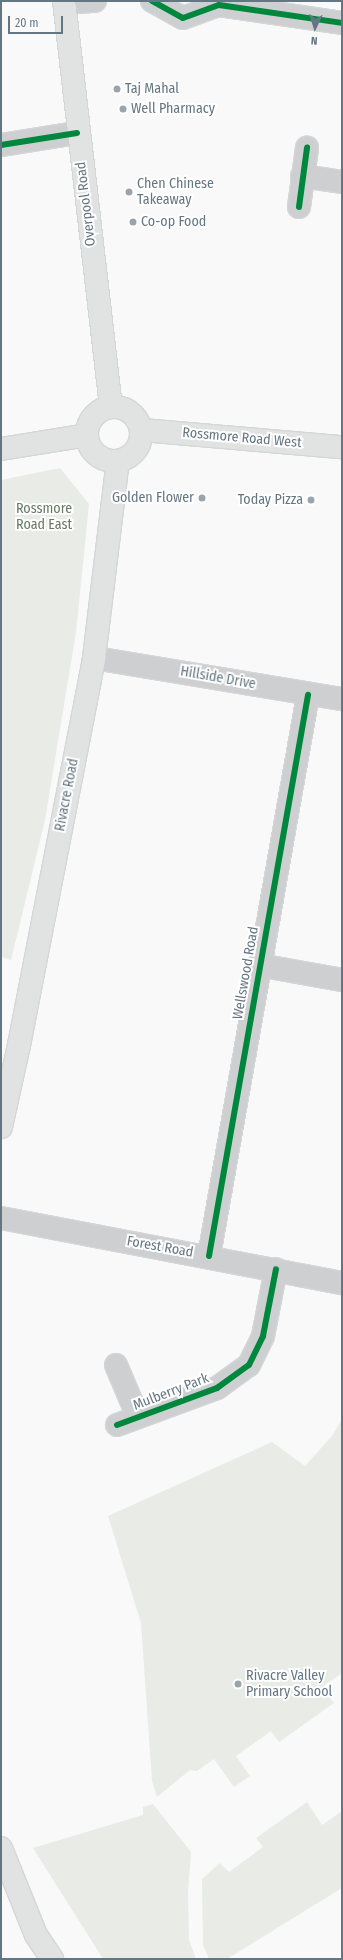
<!DOCTYPE html>
<html>
<head>
<meta charset="utf-8">
<style>
	body { margin:0 }
	#map { position:relative; width:343px; height:1960px; overflow:hidden; background:#f9f9f9; font-family:"Fira Sans Condensed",sans-serif }
	div>[style] { position:absolute }
	.green>* { inset:0; background:#e8ebe6 }
	.roads { filter:drop-shadow(1px 0 #d5d6d7) drop-shadow(-1px 0 #d5d6d7) drop-shadow(0 1px #d5d6d7) drop-shadow(0 -1px #d5d6d7) }
	.minor>* { height:22px; margin:-11px; padding:0 11px; transform-origin:11px; border-radius:11px; background:#cecfd0 }
	.secondary>* { height:22px; margin:-11px; padding:0 11px; transform-origin:11px; border-radius:11px; background:#e1e2e2 }
	.secondary>.ring { margin:-11px; padding:0; box-sizing:content-box; background:none; border:22px solid #e1e2e2; border-radius:50% }
	.cycleway>* { height:6px; margin:-3px; padding:0 3px; transform-origin:3px; border-radius:3px; background:#00873e }
	.dots>* { width:11px; height:11px; translate:-50% -50%; box-sizing:border-box; border:2px solid #fff; border-radius:50% }
	span { translate:-50% -50%; white-space:nowrap; text-align:center; line-height:1.15; -webkit-text-stroke:4px #fff; paint-order:stroke }
	.poi-label { font-size:14px; color:#657683 }
	.left { translate:0 -50%; text-align:left }
	.right { translate:-100% -50%; text-align:right }
	.street-label { font-size:14px; color:#657683 }
	.park-label { font-size:14px; color:#687a64 }
	.frame { position:absolute; inset:0; border:2px solid #657683; pointer-events:none }
	.north { position:absolute; left:295px; top:8px; width:40px; height:40px; -webkit-text-stroke:3px #fff; paint-order:stroke; rotate:184deg; font-size:11px; font-weight:700; line-height:16px; text-align:center; color:#657683 }
	.north::after { content:''; display:block; margin:auto; width:14px; height:18px; background:#657683; clip-path:polygon(50% 0,100% 100%,50% 72%,0 100%) }
	.scale { position:absolute; left:8px; top:16px; width:55px; height:18px; box-sizing:border-box; border:2px solid #657683; border-top:0; padding-left:5px; font-size:12px; line-height:14px; white-space:nowrap; color:#657683; -webkit-text-stroke:3px #fff; paint-order:stroke }
</style>
</head>
<body>
<div id="map">
	<div class="green">
		<i style="clip-path:polygon(60px 468px,89px 504px,76px 632px,45px 820px,11px 960px,1px 957px,1px 480px)"></i>
		<i style="clip-path:polygon(342px 1419px,342px 1673px,322px 1687px,334px 1703px,279px 1742px,271px 1731px,236px 1756px,250px 1776px,234px 1787px,214px 1759px,197px 1771px,190px 1770px,157px 1797px,152px 1781px,141px 1623px,108px 1516px,272px 1442px,305px 1466px,332px 1436px)"></i>
		<i style="clip-path:polygon(307px 1802px,322px 1825px,342px 1811px,342px 1888px,227px 1959px,209px 1959px,203px 1945px,202px 1879px,220px 1863px,229px 1872px,263px 1847px,256px 1838px)"></i>
		<i style="clip-path:polygon(153px 1804px,191px 1852px,188px 1892px,189px 1940px,196px 1959px,103px 1959px,33px 1848px,143px 1815px,143px 1807px)"></i>
	</div>
	<div class="roads">
		<div class="minor">
			<i style="left:152px;top:1px;width:35px;rotate:29deg"></i>
			<i style="left:183px;top:18px;width:38px;rotate:-20deg"></i>
			<i style="left:219px;top:5px;width:124px;rotate:8.3deg"></i>
			<i style="left:64px;top:3px;width:31px;rotate:-4deg"></i>
			<i style="left:1px;top:145px;width:77px;rotate:-9deg"></i>
			<i style="left:302px;top:176px;width:40px;rotate:8.5deg"></i>
			<i style="left:299px;top:207px;width:60px;rotate:-82.3deg"></i>
			<i style="left:94px;top:658px;width:251px;rotate:9.4deg"></i>
			<i style="left:259px;top:965px;width:84px;rotate:10.2deg"></i>
			<i style="left:1px;top:1218px;width:347px;rotate:10.8deg"></i>
			<i style="left:209px;top:1256px;width:570px;rotate:-79.99deg"></i>
			<i style="left:116px;top:1365px;width:56px;rotate:67.1deg"></i>
			<i style="left:117px;top:1425px;width:107px;rotate:-20.3deg"></i>
			<i style="left:217px;top:1388px;width:39px;rotate:-36deg"></i>
			<i style="left:249px;top:1365px;width:32px;rotate:-64deg"></i>
			<i style="left:263px;top:1336px;width:68px;rotate:-79deg"></i>
		</div>
		<div class="secondary">
			<i style="left:64px;top:1px;width:409px;rotate:83.4deg"></i>
			<i class="ring" style="left:87px;top:407px;width:32px;height:32px"></i>
			<i style="left:142px;top:430px;width:201px;rotate:4.9deg"></i>
			<i style="left:1px;top:449px;width:87px;rotate:-9.2deg"></i>
			<i style="left:1px;top:1127px;width:84px;rotate:-77.6deg"></i>
			<i style="left:19px;top:1045px;width:394px;rotate:-79deg"></i>
			<i style="left:94px;top:658px;width:198px;rotate:-83.1deg"></i>
			<i style="left:1px;top:1848px;width:94px;rotate:68.1deg"></i>
			<i style="left:36px;top:1935px;width:29px;rotate:56deg"></i>
		</div>
	</div>
	<div class="cycleway">
		<i style="left:152px;top:1px;width:35px;rotate:29deg"></i>
		<i style="left:183px;top:18px;width:38px;rotate:-20deg"></i>
		<i style="left:219px;top:5px;width:124px;rotate:8.3deg"></i>
		<i style="left:1px;top:145px;width:77px;rotate:-9deg"></i>
		<i style="left:299px;top:207px;width:60px;rotate:-82.3deg"></i>
		<i style="left:209px;top:1256px;width:570px;rotate:-79.99deg"></i>
		<i style="left:117px;top:1425px;width:107px;rotate:-20.3deg"></i>
		<i style="left:217px;top:1388px;width:39px;rotate:-36deg"></i>
		<i style="left:249px;top:1365px;width:32px;rotate:-64deg"></i>
		<i style="left:263px;top:1336px;width:68px;rotate:-79deg"></i>
	</div>
	<div class="dots">
		<i style="left:117px;top:89px;background:#99a4ac"></i>
		<i style="left:123px;top:109px;background:#99a4ac"></i>
		<i style="left:129px;top:192px;background:#99a4ac"></i>
		<i style="left:133px;top:222px;background:#99a4ac"></i>
		<i style="left:202px;top:498px;background:#99a4ac"></i>
		<i style="left:311px;top:500px;background:#99a4ac"></i>
		<i style="left:238px;top:1684px;background:#99a4ac"></i>
	</div>
	<div class="poi-label">
		<span class="left" style="left:125px;top:89px">Taj Mahal</span>
		<span class="left" style="left:131px;top:109px">Well Pharmacy</span>
		<span class="left" style="left:137px;top:192px">Chen Chinese<br>Takeaway</span>
		<span class="left" style="left:141px;top:222px">Co-op Food</span>
		<span class="right" style="left:194px;top:498px">Golden Flower</span>
		<span class="right" style="left:303px;top:500px">Today Pizza</span>
		<span class="left" style="left:246px;top:1684px">Rivacre Valley<br>Primary School</span>
	</div>
	<div class="street-label">
		<span style="left:86px;top:204px;rotate:-97deg">Overpool Road</span>
		<span style="left:242px;top:438px;rotate:5deg">Rossmore Road West</span>
		<span style="left:218px;top:678px;rotate:10deg">Hillside Drive</span>
		<span style="left:67px;top:795px;rotate:-79deg">Rivacre Road</span>
		<span style="left:246px;top:973px;rotate:-80deg">Wellswood Road</span>
		<span style="left:160px;top:1247px;rotate:10deg">Forest Road</span>
		<span style="left:171px;top:1392px;rotate:-21deg">Mulberry Park</span>
	</div>
	<div class="park-label">
		<span style="left:44px;top:517px">Rossmore<br>Road East</span>
	</div>
	<div class="frame"></div>
	<div class="north">N</div>
	<div class="scale">20 m</div>
</div>
</body>
</html>
